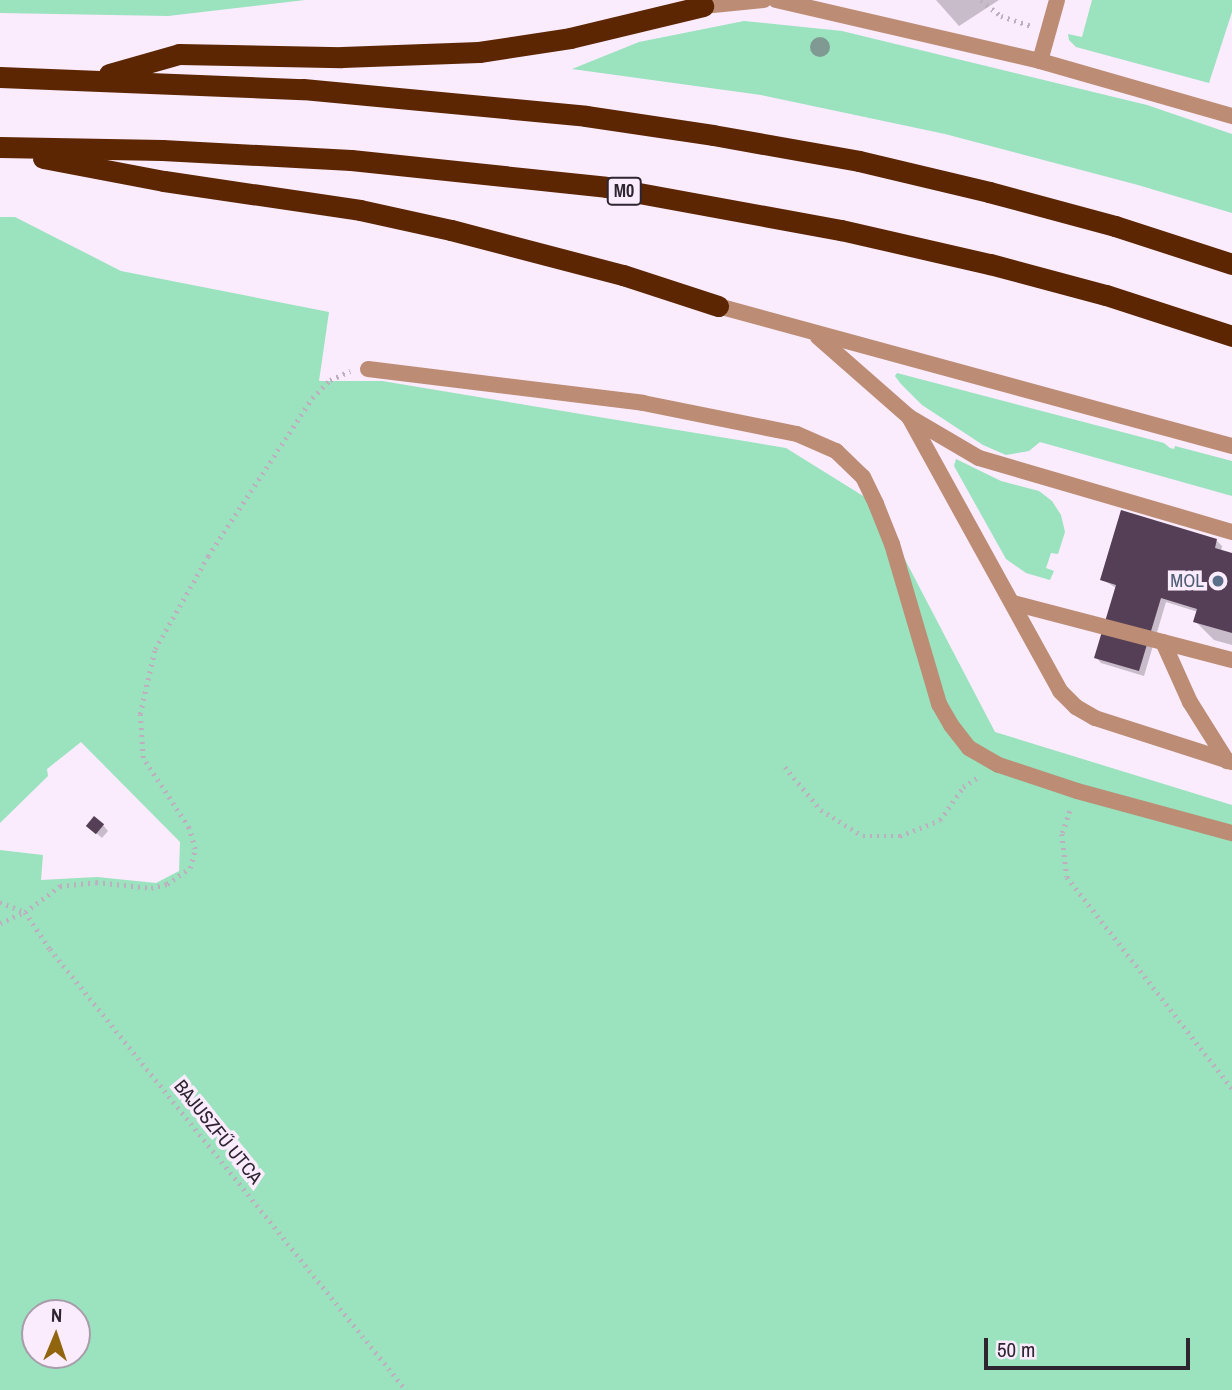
<!DOCTYPE html>
<html>
<head>
<meta charset="utf-8">
<style>
	body { margin:0 }
	#map { position:relative; width:1232px; height:1390px; overflow:hidden; background:#faebfd; font-family:"Archivo Narrow",sans-serif }
	div>[style] { position:absolute }
	.green>* { inset:0; background:#9be2be }
	.shadow>* { inset:0; background:#0003 }
	.building>* { inset:0; background:#543f57; transform-origin:0 0 }
	.path>* { height:4.5px; margin-top:-2.25px; transform-origin:0; background:repeating-linear-gradient(90deg,#bdafbf 0 2px,transparent 0 7px) }
	.lane>* { height:16px; margin:-8px; padding:0 8px; transform-origin:8px; border-radius:8px; background:#bc8c74 }
	.highway>* { height:21px; margin:-10.5px; padding:0 10.5px; transform-origin:10.5px; border-radius:10.5px; background:#5d2602 }
	.trees>* { width:20px; height:20px; margin:-10px; border-radius:50%; background:#809993 }
	.dots>* { width:19px; height:19px; translate:-50% -50%; box-sizing:border-box; border:4px solid #faebfd; border-radius:50% }
	span { translate:-50% -50%; white-space:nowrap; text-align:center; line-height:1.15; -webkit-text-stroke:7px #faebfd; paint-order:stroke }
	.shield-label span { padding:2px 5px; background:#faebfd; border:2px solid; border-radius:5px; -webkit-text-stroke-width:0 }
	.shield-label { font-size:18px; color:#2e2530; font-weight:700 }
	.service-label { font-size:19px; color:#4e5e75 }
	.right { translate:-100% -50%; text-align:right }
	.street-label { font-size:19px; color:#2e2530 }
	.north { position:absolute; left:21px; top:1299px; width:70px; height:70px; box-sizing:border-box; background:#faebfd; border:2px solid #a89cab; border-radius:50%; rotate:2deg; font-size:19px; font-weight:700; line-height:28px; text-align:center; color:#2e2530 }
	.north::after { content:''; display:block; margin:auto; width:24px; height:32px; background:#90650e; clip-path:polygon(50% 0,100% 100%,50% 72%,0 100%) }
	.scale { position:absolute; left:984px; top:1338px; width:206px; height:32px; box-sizing:border-box; border:4px solid #2e2530; border-top:0; padding-left:9px; font-size:21px; line-height:24px; white-space:nowrap; color:#2e2530; -webkit-text-stroke:5px #faebfd; paint-order:stroke }
</style>
</head>
<body>
<div id="map">
	<div class="green">
		<i style="clip-path:polygon(0 0,305px 0,168px 16px,0 13px)"></i>
		<i style="clip-path:polygon(1092px 0,1232px 0,1232px 12px,1209px 83px,1076px 47px,1069px 40px,1068px 34px,1082px 37px)"></i>
		<i style="clip-path:polygon(744px 21px,842px 31px,1147px 105px,1232px 134px,1232px 213px,1138px 185px,945px 134px,761px 95px,572px 69px,639px 42px)"></i>
		<i style="clip-path:polygon(evenodd,0 217px,15px 217px,121px 271px,329px 312px,319px 381px,382px 381px,786px 448px,876px 504px,995px 732px,1232px 805px,1232px 1390px,0 1390px,0 850px,43px 855px,41px 880px,97px 877px,156px 883px,179px 871px,180px 842px,81px 742px,47px 769px,48px 776px,0 823px,0 217px,35px 1313px,77px 1313px,77px 1355px,35px 1355px,35px 1313px)"></i>
		<i style="clip-path:polygon(897px 373px,1164px 443px,1170px 448px,1174px 449px,1175px 446px,1232px 461px,1232px 496px,1040px 442px,1029px 451px,1006px 455px,983px 445px,922px 405px,901px 384px,895px 376px)"></i>
		<i style="clip-path:polygon(956px 459px,1001px 481px,1039px 491px,1052px 501px,1061px 515px,1065px 532px,1058px 554px,1051px 553px,1046px 568px,1054px 571px,1050px 580px,1026px 573px,1006px 559px,954px 466px)"></i>
	</div>
	<div class="shadow">
		<i style="clip-path:polygon(936px 0,999px 0,959px 26px)"></i>
		<i style="clip-path:polygon(1217px 541px,1222px 546px,1221px 552px,1232px 555px,1232px 645px,1214px 640px,1195px 621px,1198px 612px,1166px 602px,1144px 676px,1101px 663px,1096px 657px,1116px 588px,1102px 579px)"></i>
		<i style="clip-path:polygon(103px 825px,108px 831px,102px 838px,94px 831px)"></i>
	</div>
	<div class="building">
		<i style="clip-path:polygon(1121px 510px,1217px 539px,1215px 548px,1232px 553px,1232px 633px,1193px 622px,1197px 609px,1161px 598px,1139px 671px,1094px 658px,1116px 585px,1100px 580px)"></i>
		<i style="left:94px;top:816px;width:13px;height:13px;rotate:39deg"></i>
	</div>
	<div class="path">
		<i style="left:981px;top:0;width:26px;rotate:39deg"></i>
		<i style="left:1001px;top:16px;width:32px;rotate:18deg"></i>
		<i style="left:785px;top:767px;width:56px;rotate:50.1deg"></i>
		<i style="left:821px;top:810px;width:49px;rotate:31.8deg"></i>
		<i style="left:863px;top:836px;width:37px"></i>
		<i style="left:900px;top:836px;width:43px;rotate:-21.8deg"></i>
		<i style="left:940px;top:820px;width:40px;rotate:-55.1deg"></i>
		<i style="left:963px;top:787px;width:17px;rotate:-33deg"></i>
		<i style="left:1070px;top:811px;width:24px;rotate:109deg"></i>
		<i style="left:1062px;top:834px;width:43px;rotate:83.4deg"></i>
		<i style="left:1067px;top:877px;width:268px;rotate:52deg"></i>
		<i style="left:0;top:902px;width:27px;rotate:22deg"></i>
		<i style="left:25px;top:912px;width:45px;rotate:56deg"></i>
		<i style="left:50px;top:949px;width:567px;rotate:51.09deg"></i>
		<i style="left:0;top:923px;width:27px;rotate:-24deg"></i>
		<i style="left:25px;top:912px;width:44px;rotate:-36.6deg"></i>
		<i style="left:60px;top:886px;width:36px;rotate:-6deg"></i>
		<i style="left:96px;top:882px;width:55px;rotate:6.2deg"></i>
		<i style="left:151px;top:888px;width:16px;rotate:-14deg"></i>
		<i style="left:167px;top:884px;width:28px;rotate:-35deg"></i>
		<i style="left:190px;top:868px;width:20px;rotate:-75deg"></i>
		<i style="left:195px;top:849px;width:22px;rotate:-106deg"></i>
		<i style="left:189px;top:828px;width:84px;rotate:-123.3deg"></i>
		<i style="left:143px;top:758px;width:44px;rotate:-93.9deg"></i>
		<i style="left:140px;top:714px;width:67px;rotate:-77deg"></i>
		<i style="left:155px;top:649px;width:107px;rotate:-60.3deg"></i>
		<i style="left:208px;top:556px;width:189px;rotate:-56.6deg"></i>
		<i style="left:312px;top:398px;width:25px;rotate:-45deg"></i>
		<i style="left:330px;top:380px;width:22px;rotate:-24deg"></i>
	</div>
	<div class="lane">
		<i style="left:776px;top:0;width:271px;rotate:13deg"></i>
		<i style="left:1040px;top:61px;width:200px;rotate:16deg"></i>
		<i style="left:703px;top:6px;width:61px;rotate:-5.6deg"></i>
		<i style="left:1040px;top:61px;width:63px;rotate:-74.4deg"></i>
		<i style="left:718px;top:306px;width:533px;rotate:15.24deg"></i>
		<i style="left:818px;top:337px;width:121px;rotate:41.3deg"></i>
		<i style="left:909px;top:417px;width:81px;rotate:30.4deg"></i>
		<i style="left:979px;top:458px;width:264px;rotate:16.3deg"></i>
		<i style="left:368px;top:369px;width:277px;rotate:7deg"></i>
		<i style="left:643px;top:403px;width:157px;rotate:11.4deg"></i>
		<i style="left:797px;top:434px;width:43px;rotate:23.6deg"></i>
		<i style="left:836px;top:451px;width:37px;rotate:44deg"></i>
		<i style="left:863px;top:477px;width:30px;rotate:64deg"></i>
		<i style="left:876px;top:504px;width:43px;rotate:68.2deg"></i>
		<i style="left:892px;top:544px;width:167px;rotate:73.6deg"></i>
		<i style="left:939px;top:704px;width:24px;rotate:60deg"></i>
		<i style="left:951px;top:725px;width:29px;rotate:52deg"></i>
		<i style="left:969px;top:748px;width:34px;rotate:30deg"></i>
		<i style="left:999px;top:765px;width:82px;rotate:18.4deg"></i>
		<i style="left:1077px;top:791px;width:161px;rotate:15.2deg"></i>
		<i style="left:909px;top:417px;width:313px;rotate:61.1deg"></i>
		<i style="left:1060px;top:691px;width:23px;rotate:45deg"></i>
		<i style="left:1076px;top:707px;width:22px;rotate:30deg"></i>
		<i style="left:1095px;top:718px;width:144px;rotate:17.8deg"></i>
		<i style="left:1013px;top:603px;width:226px;rotate:14.6deg"></i>
		<i style="left:1163px;top:642px;width:66px;rotate:65.8deg"></i>
		<i style="left:1190px;top:702px;width:70px;rotate:57.9deg"></i>
	</div>
	<div class="highway">
		<i style="left:109px;top:74px;width:73px;rotate:-15.9deg"></i>
		<i style="left:179px;top:54px;width:163px;rotate:1.1deg"></i>
		<i style="left:342px;top:57px;width:137px;rotate:-2.1deg"></i>
		<i style="left:479px;top:52px;width:92px;rotate:-8.7deg"></i>
		<i style="left:570px;top:38px;width:137px;rotate:-13.5deg"></i>
		<i style="left:0;top:77px;width:303px;rotate:2.3deg"></i>
		<i style="left:303px;top:89px;width:284px;rotate:5.4deg"></i>
		<i style="left:586px;top:116px;width:128px;rotate:8.5deg"></i>
		<i style="left:713px;top:135px;width:148px;rotate:10.1deg"></i>
		<i style="left:859px;top:161px;width:134px;rotate:13.4deg"></i>
		<i style="left:989px;top:192px;width:131px;rotate:15.1deg"></i>
		<i style="left:1115px;top:226px;width:123px;rotate:18deg"></i>
		<i style="left:0;top:147px;width:162px;rotate:1.1deg"></i>
		<i style="left:162px;top:150px;width:189px;rotate:3deg"></i>
		<i style="left:351px;top:160px;width:256px;rotate:6deg"></i>
		<i style="left:606px;top:187px;width:239px;rotate:10.4deg"></i>
		<i style="left:841px;top:230px;width:153px;rotate:12.9deg"></i>
		<i style="left:990px;top:264px;width:120px;rotate:15deg"></i>
		<i style="left:1106px;top:295px;width:133px;rotate:18deg"></i>
		<i style="left:43px;top:158px;width:123px;rotate:10.8deg"></i>
		<i style="left:164px;top:181px;width:198px;rotate:8.4deg"></i>
		<i style="left:360px;top:210px;width:93px;rotate:12.4deg"></i>
		<i style="left:451px;top:230px;width:178px;rotate:14.7deg"></i>
		<i style="left:623px;top:275px;width:100px;rotate:18.1deg"></i>
	</div>
	<div class="trees">
		<i style="left:820px;top:47px"></i>
	</div>
	<div class="dots">
		<i style="left:1218px;top:581px;background:#5c6f8a"></i>
	</div>
	<div class="shield-label">
		<span style="left:624px;top:191px">M0</span>
	</div>
	<div class="service-label">
		<span class="right" style="left:1204px;top:581px">MOL</span>
	</div>
	<div class="street-label">
		<span style="left:218px;top:1132px;rotate:51deg">BAJUSZFŰ UTCA</span>
	</div>
	<div class="north">N</div>
	<div class="scale">50 m</div>
</div>
</body>
</html>
